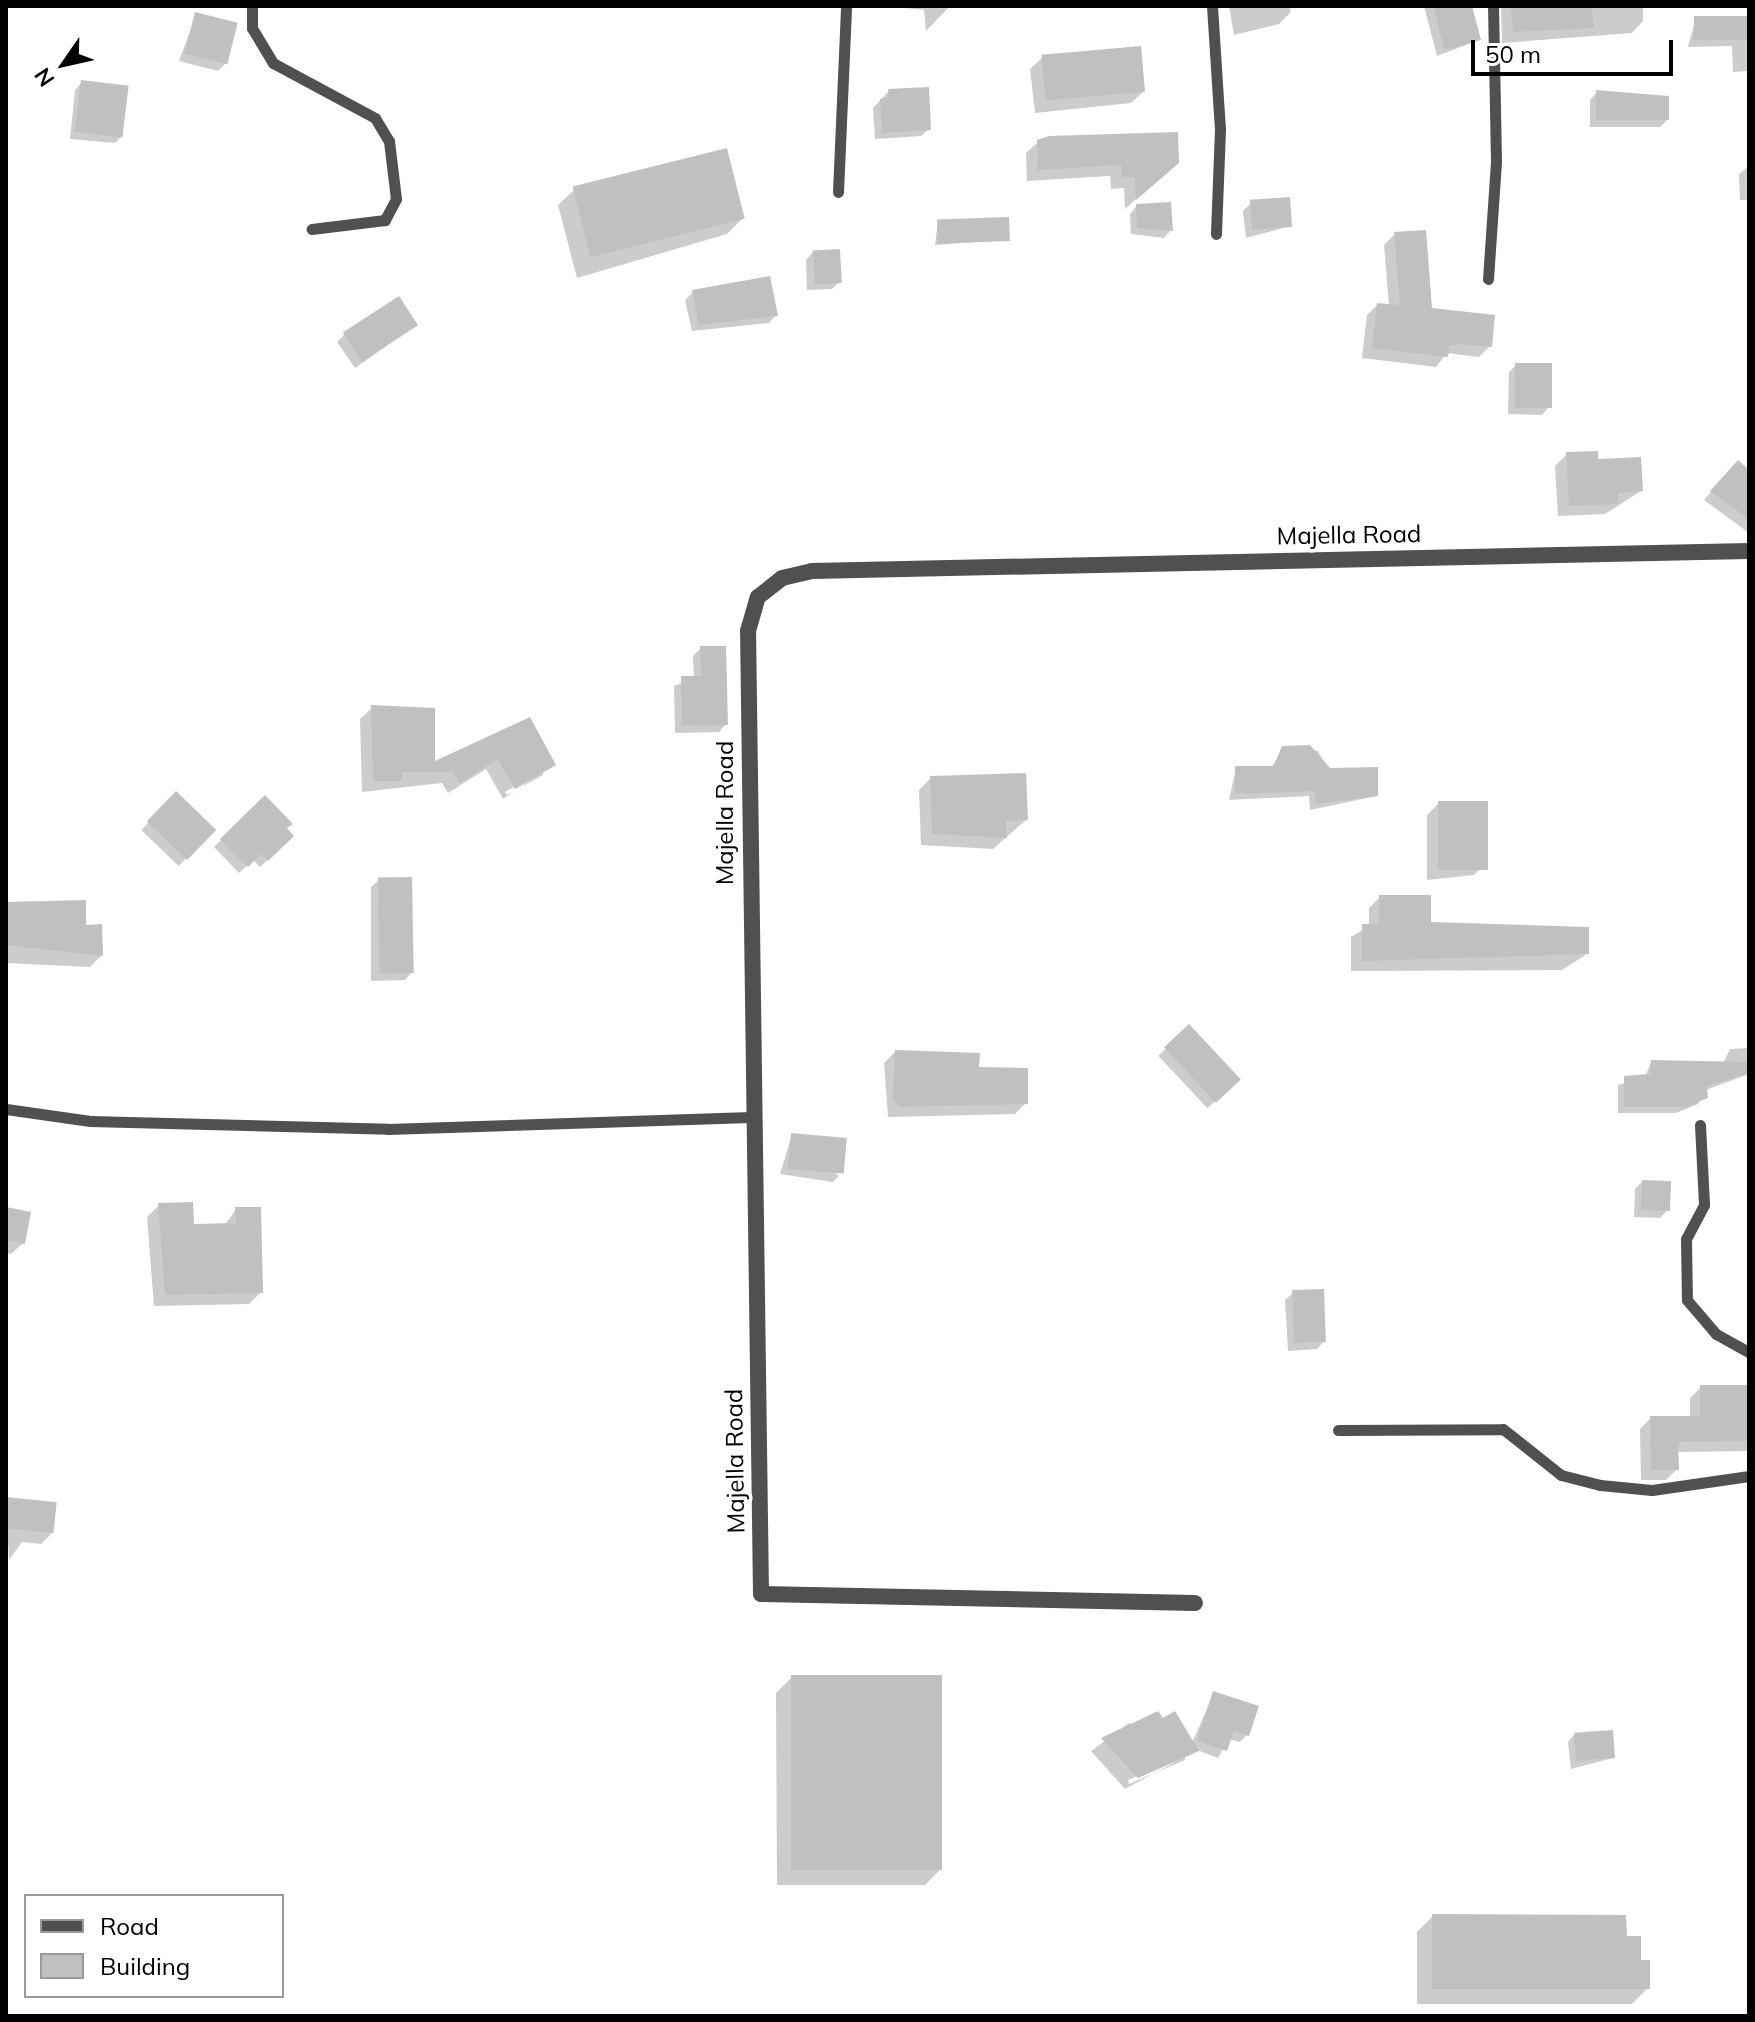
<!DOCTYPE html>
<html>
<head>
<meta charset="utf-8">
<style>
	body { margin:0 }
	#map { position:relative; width:1755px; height:2022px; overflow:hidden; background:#fff; font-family:Mulish,sans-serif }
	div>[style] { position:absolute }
	.shadow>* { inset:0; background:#0003; transform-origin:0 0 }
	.building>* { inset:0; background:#c0c0c0; transform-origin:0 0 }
	.service>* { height:11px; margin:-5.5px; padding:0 5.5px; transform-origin:5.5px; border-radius:5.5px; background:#505050 }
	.minor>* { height:16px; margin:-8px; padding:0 8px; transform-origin:8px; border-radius:8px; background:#505050 }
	span { translate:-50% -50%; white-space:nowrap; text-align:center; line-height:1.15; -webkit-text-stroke:7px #fff; paint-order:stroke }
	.street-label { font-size:24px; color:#000 }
	.frame { position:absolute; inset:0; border:8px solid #000; pointer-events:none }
	.legend { position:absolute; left:24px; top:1894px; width:260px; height:104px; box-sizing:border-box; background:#fff; border:2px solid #999; margin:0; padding:10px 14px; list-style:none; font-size:24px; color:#000 }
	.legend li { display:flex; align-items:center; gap:16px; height:40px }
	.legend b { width:40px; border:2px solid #999 }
	.north { position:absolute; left:24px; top:24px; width:80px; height:80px; -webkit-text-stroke:6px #fff; paint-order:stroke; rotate:236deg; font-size:22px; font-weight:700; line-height:32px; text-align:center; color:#000 }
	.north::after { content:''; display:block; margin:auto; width:28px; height:36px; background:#000; clip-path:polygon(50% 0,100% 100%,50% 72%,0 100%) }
	.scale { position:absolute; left:1471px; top:40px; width:202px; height:36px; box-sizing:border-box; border:4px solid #000; border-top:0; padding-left:10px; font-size:24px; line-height:28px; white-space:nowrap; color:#000; -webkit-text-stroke:6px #fff; paint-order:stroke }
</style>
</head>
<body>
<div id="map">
	<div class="shadow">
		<i style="clip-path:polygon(885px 6px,950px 6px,926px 31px,924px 10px)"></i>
		<i style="clip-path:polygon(1229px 6px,1289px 6px,1291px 12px,1279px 24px,1234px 35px)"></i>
		<i style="clip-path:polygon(1424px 6px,1468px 6px,1479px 40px,1437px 56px)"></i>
		<i style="clip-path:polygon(1643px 6px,1643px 21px,1632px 33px,1502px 43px,1501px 6px)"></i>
		<i style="clip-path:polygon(196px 15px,226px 63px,218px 71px,179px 61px)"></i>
		<i style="clip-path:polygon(1749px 18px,1749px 71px,1733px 72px,1732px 46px,1688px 47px,1695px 21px)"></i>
		<i style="clip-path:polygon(1042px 58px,1143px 92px,1131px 103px,1035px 113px,1030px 69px)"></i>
		<i style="clip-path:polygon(82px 82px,123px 135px,115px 143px,70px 139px,75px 90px)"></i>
		<i style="clip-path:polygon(889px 91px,929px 129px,921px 136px,875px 139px,873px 108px)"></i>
		<i style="clip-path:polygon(1597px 92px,1667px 120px,1660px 127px,1590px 127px,1590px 100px)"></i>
		<i style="clip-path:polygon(1038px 142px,1168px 170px,1125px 209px,1124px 188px,1111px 189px,1110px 176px,1027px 181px,1026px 153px)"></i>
		<i style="clip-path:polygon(1749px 166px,1749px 200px,1740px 200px,1739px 174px)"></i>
		<i style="clip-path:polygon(574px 190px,743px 218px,727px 234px,577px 278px,558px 205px)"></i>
		<i style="clip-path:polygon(1251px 203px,1290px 226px,1246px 238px,1243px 211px)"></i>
		<i style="clip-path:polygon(1137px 206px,1171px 230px,1164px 238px,1131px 234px,1130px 214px)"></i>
		<i style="clip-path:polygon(938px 220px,1007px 240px,935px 245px)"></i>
		<i style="clip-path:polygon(1395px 234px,1430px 310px,1490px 346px,1479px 357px,1447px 353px,1436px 367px,1362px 358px,1367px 315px,1377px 305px,1389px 306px,1384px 245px)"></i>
		<i style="clip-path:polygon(813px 252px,839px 282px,832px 289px,807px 290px,806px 260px)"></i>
		<i style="clip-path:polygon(693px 292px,776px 315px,769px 323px,692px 331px,685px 300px)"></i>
		<i style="clip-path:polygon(416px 325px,355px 368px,337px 342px,345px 334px)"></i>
		<i style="clip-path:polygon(1516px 365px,1549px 407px,1542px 415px,1508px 414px,1509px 372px)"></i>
		<i style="clip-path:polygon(1567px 454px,1596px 461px,1641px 491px,1605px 514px,1558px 516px,1555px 466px)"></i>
		<i style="clip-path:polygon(1730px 470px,1749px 472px,1749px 533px,1704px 500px)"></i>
		<i style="clip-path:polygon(701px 648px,726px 724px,719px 732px,675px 733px,674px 686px,694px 678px,693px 656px)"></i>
		<i style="clip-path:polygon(evenodd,372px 708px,433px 764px,529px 720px,553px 765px,503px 799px,486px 769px,448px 793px,442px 783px,362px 792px,360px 719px,372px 708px,543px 770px,543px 775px,507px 795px,505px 792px,543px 770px)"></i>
		<i style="clip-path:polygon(1283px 748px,1318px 751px,1328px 770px,1376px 796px,1310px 810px,1309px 796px,1229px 800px,1236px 768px,1271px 768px)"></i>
		<i style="clip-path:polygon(931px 778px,1026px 820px,993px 849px,921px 845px,919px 790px)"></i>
		<i style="left:176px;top:794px;width:52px;height:50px;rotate:44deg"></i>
		<i style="clip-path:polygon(265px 797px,292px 836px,260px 867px,253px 860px,239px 873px,214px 847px)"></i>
		<i style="clip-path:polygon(1439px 803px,1486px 863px,1474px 875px,1427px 880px,1427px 815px)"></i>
		<i style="clip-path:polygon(379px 880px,412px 972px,405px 980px,371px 981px,371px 887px)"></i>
		<i style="clip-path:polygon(1380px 897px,1430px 924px,1587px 954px,1562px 970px,1351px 971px,1351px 937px,1369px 926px,1369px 908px)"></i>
		<i style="clip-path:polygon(6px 904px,84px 927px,101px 956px,90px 967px,6px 963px)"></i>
		<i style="left:1189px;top:1027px;width:72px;height:42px;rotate:47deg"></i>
		<i style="clip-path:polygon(1748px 1048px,1749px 1074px,1706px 1090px,1698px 1104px,1676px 1113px,1618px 1113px,1618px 1085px,1645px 1077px,1651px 1062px,1723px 1063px,1730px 1049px)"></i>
		<i style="clip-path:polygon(895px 1052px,977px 1069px,1026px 1103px,1015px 1114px,888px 1117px,884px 1063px)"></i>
		<i style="clip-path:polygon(792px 1135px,839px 1176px,833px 1182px,780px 1174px)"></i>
		<i style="clip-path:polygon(1642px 1182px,1668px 1210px,1660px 1218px,1634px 1217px,1635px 1189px)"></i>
		<i style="clip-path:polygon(159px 1205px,192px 1226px,225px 1225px,236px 1209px,261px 1292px,249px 1304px,154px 1306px,147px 1217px)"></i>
		<i style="clip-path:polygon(6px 1209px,23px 1243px,11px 1254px,6px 1253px)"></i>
		<i style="clip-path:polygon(1293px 1293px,1324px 1341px,1317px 1349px,1288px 1351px,1285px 1300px)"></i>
		<i style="clip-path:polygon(1749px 1385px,1749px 1451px,1677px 1452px,1677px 1469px,1666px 1480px,1641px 1480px,1640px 1429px,1651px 1418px,1690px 1418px,1690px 1398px,1701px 1387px)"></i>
		<i style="clip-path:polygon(6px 1499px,53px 1532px,41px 1544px,22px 1542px,9px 1560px)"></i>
		<i style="clip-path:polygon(792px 1677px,941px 1869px,925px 1885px,777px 1885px,776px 1693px)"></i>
		<i style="clip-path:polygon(evenodd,1214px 1693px,1247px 1735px,1240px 1742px,1229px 1739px,1218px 1758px,1197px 1750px,1125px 1789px,1091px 1751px,1129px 1723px,1192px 1743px,1214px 1693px,1185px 1755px,1185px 1760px,1129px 1784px,1128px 1780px,1185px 1755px)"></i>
		<i style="clip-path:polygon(1574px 1735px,1613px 1758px,1571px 1769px,1568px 1742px)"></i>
		<i style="clip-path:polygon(1433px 1916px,1625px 1938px,1648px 1988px,1632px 2004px,1417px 2004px,1417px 1932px)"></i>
	</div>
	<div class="building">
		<i style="clip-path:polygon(1433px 6px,1472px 6px,1481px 40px,1444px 50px)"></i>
		<i style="clip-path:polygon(1511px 6px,1591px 6px,1594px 28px,1513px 32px)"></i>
		<i style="left:195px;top:12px;width:44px;height:43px;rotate:14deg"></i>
		<i style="left:1749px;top:16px;width:24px;height:55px;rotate:90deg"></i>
		<i style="left:1141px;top:46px;width:46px;height:100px;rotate:85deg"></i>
		<i style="left:81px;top:80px;width:48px;height:52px;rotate:7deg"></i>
		<i style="clip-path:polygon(929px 87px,931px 130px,882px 133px,880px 99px,889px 98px,888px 89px)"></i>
		<i style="clip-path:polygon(1596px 90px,1669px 96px,1669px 120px,1596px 120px)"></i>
		<i style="clip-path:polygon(1178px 132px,1179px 163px,1136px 200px,1135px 177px,1122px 178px,1121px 165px,1038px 170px,1037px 140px,1049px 136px)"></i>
		<i style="left:727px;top:148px;width:73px;height:159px;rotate:76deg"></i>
		<i style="left:1290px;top:197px;width:30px;height:40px;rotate:86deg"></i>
		<i style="clip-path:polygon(1171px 202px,1173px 231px,1137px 228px,1136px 204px)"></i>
		<i style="left:1009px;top:217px;width:24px;height:72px;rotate:88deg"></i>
		<i style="clip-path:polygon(1426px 230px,1432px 308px,1495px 315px,1492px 347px,1460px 344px,1450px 346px,1448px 357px,1372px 348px,1377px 303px,1400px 305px,1394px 232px)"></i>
		<i style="left:840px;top:249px;width:34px;height:27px;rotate:87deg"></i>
		<i style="clip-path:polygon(770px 276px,778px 316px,699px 325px,692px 290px)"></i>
		<i style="left:399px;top:296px;width:35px;height:67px;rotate:57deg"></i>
		<i style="left:1515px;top:363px;width:37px;height:45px"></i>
		<i style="clip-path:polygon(1598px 451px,1598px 459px,1641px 457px,1643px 491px,1618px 493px,1618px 504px,1569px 506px,1566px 452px)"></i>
		<i style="clip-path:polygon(1738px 460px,1749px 470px,1749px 519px,1710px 491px)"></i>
		<i style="clip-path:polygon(700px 646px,726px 646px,728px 725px,682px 726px,681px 676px,701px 676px)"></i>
		<i style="clip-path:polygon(371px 705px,435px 708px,435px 761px,530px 717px,556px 765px,515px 789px,498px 759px,460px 783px,453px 772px,402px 772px,402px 781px,373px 781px)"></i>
		<i style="clip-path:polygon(1310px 745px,1330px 768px,1378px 767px,1378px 796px,1316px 804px,1315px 791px,1235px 794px,1235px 766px,1274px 766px,1282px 746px)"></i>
		<i style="clip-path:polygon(1026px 773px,1028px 820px,1006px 821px,1007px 838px,932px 834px,930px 776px)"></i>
		<i style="left:176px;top:791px;width:56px;height:42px;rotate:44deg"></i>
		<i style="clip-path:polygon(265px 795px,293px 824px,287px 828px,294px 836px,268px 861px,261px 854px,248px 867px,220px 839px)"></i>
		<i style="left:1438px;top:801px;width:50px;height:69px"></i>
		<i style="left:412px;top:877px;width:96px;height:34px;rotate:89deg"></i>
		<i style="clip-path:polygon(1379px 895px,1431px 895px,1431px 922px,1589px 927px,1589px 954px,1362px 961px,1362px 924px,1379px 924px)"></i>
		<i style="clip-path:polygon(86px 900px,86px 925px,102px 924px,103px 956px,6px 945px,6px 902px)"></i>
		<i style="left:1189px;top:1024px;width:76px;height:34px;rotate:47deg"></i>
		<i style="clip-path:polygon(895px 1050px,980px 1053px,979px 1067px,1028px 1068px,1028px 1104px,900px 1107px,893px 1099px)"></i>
		<i style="clip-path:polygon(1651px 1060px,1749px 1062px,1749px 1073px,1707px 1086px,1708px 1098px,1685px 1107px,1624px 1107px,1624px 1076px,1650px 1074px)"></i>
		<i style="left:791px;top:1133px;width:56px;height:36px;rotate:5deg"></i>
		<i style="left:1642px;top:1180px;width:29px;height:30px;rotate:2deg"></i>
		<i style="clip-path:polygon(193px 1202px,194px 1224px,236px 1223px,235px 1207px,261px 1207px,263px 1293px,165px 1295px,158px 1203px)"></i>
		<i style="clip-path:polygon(6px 1207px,31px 1212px,25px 1244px,6px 1240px)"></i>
		<i style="left:1324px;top:1289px;width:53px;height:32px;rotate:88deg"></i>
		<i style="clip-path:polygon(1700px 1385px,1749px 1385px,1749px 1441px,1678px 1442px,1679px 1470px,1651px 1470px,1650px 1416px,1700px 1416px)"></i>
		<i style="left:6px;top:1497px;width:51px;height:31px;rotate:6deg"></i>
		<i style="left:791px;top:1675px;width:151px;height:195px"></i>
		<i style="clip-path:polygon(1213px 1691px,1259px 1706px,1249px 1736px,1234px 1731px,1227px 1751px,1197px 1741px)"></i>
		<i style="clip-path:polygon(1158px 1711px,1163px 1718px,1175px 1711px,1199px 1751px,1138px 1778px,1101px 1738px)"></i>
		<i style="left:1613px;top:1730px;width:28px;height:39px;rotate:86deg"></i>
		<i style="clip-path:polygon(1432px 1914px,1626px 1915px,1627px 1936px,1641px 1936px,1641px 1960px,1650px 1960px,1650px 1989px,1432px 1989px)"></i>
	</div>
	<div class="service">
		<i style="left:252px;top:6px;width:22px;rotate:90deg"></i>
		<i style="left:252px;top:28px;width:41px;rotate:59deg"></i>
		<i style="left:273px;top:63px;width:116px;rotate:28.3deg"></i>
		<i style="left:375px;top:118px;width:27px;rotate:59deg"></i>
		<i style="left:389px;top:141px;width:58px;rotate:83.1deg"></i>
		<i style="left:396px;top:199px;width:24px;rotate:118deg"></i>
		<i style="left:385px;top:220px;width:74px;rotate:173deg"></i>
		<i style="left:1212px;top:6px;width:123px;rotate:86.3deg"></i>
		<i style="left:1220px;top:129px;width:105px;rotate:92.2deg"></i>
		<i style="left:838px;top:192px;width:186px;rotate:-87.5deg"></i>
		<i style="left:1488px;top:279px;width:118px;rotate:-86.1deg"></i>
		<i style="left:1496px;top:161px;width:155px;rotate:-91.1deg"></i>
		<i style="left:6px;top:1109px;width:85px;rotate:8.1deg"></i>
		<i style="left:90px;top:1121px;width:298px;rotate:1.5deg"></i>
		<i style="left:388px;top:1129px;width:363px;rotate:-1.9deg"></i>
		<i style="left:1700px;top:1125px;width:80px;rotate:87.1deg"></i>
		<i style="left:1704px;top:1205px;width:38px;rotate:118deg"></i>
		<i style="left:1686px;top:1239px;width:61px;rotate:89.1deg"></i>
		<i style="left:1687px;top:1300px;width:45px;rotate:49.5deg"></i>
		<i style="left:1716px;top:1334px;width:38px;rotate:29deg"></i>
		<i style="left:1338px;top:1430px;width:165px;rotate:-0.3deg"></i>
		<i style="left:1503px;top:1429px;width:74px;rotate:38.4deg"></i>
		<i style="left:1561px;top:1475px;width:40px;rotate:14.4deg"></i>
		<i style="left:1600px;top:1485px;width:52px;rotate:5.5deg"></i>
		<i style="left:1652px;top:1490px;width:98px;rotate:-8.2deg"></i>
	</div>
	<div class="minor">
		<i style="left:1195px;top:1603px;width:434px;rotate:-178.8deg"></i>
		<i style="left:761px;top:1594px;width:963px;rotate:-90.77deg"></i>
		<i style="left:748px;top:631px;width:35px;rotate:-74deg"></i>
		<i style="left:758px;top:597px;width:31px;rotate:-38deg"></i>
		<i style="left:782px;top:578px;width:31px;rotate:-13deg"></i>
		<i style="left:812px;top:571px;width:937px;rotate:-1.22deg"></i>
	</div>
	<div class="street-label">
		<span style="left:1349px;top:535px;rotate:-1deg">Majella Road</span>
		<span style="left:725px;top:813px;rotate:-90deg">Majella Road</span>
		<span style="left:735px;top:1461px;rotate:-91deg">Majella Road</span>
	</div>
	<div class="frame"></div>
	<ul class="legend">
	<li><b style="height:10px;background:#505050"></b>Road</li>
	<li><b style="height:22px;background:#c0c0c0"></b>Building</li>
	</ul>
	<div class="north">N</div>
	<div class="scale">50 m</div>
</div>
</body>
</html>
